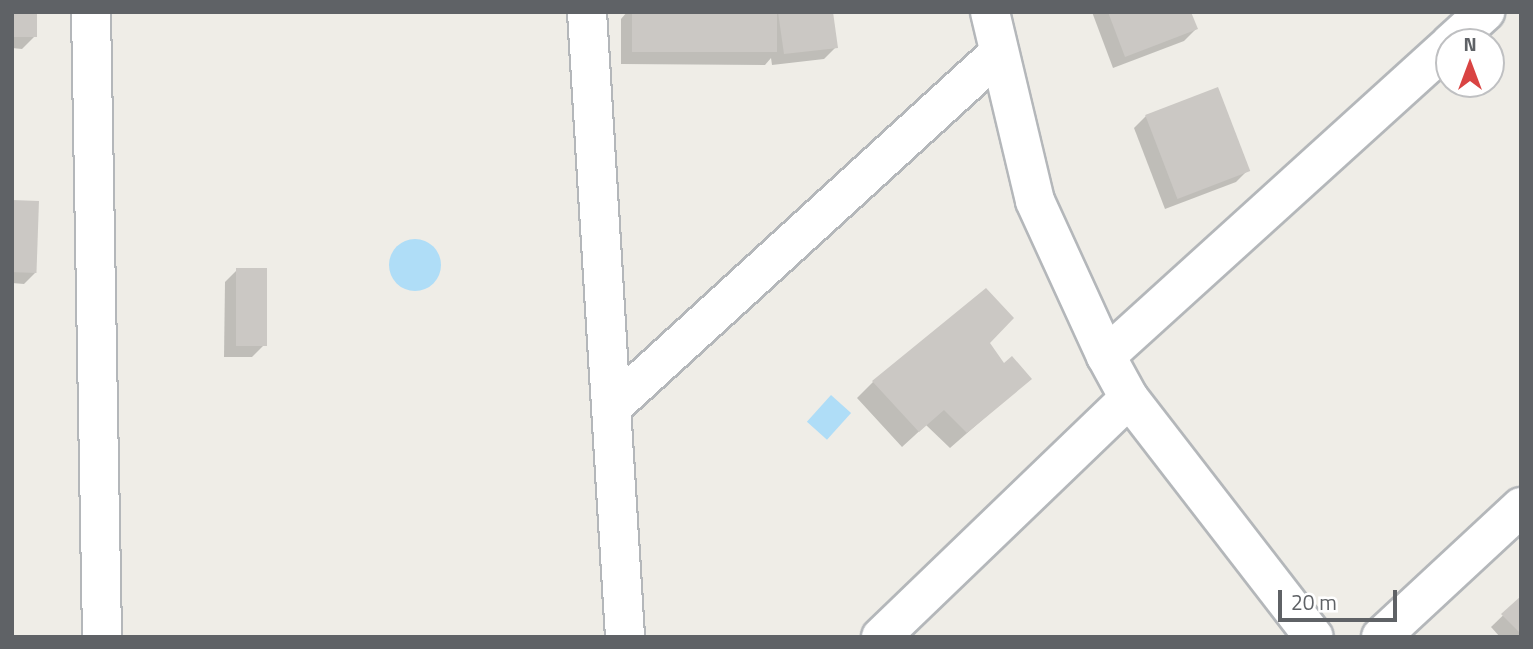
<!DOCTYPE html>
<html>
<head>
<meta charset="utf-8">
<style>
	body { margin:0 }
	#map { position:relative; width:1533px; height:649px; overflow:hidden; background:#efede7; font-family:"Titillium Web",sans-serif }
	div>[style] { position:absolute }
	.water>* { inset:0; background:#afddf7; transform-origin:0 0 }
	.round { border-radius:50% }
	.shadow>* { inset:0; background:#0003 }
	.building>* { inset:0; background:#cbc8c4; transform-origin:0 0 }
	.roads { filter:drop-shadow(2px 0 #b4b7ba) drop-shadow(-2px 0 #b4b7ba) drop-shadow(0 2px #b4b7ba) drop-shadow(0 -2px #b4b7ba) }
	.minor>* { height:38px; margin:-19px; padding:0 19px; transform-origin:19px; border-radius:19px; background:#fff }
	span { translate:-50% -50%; white-space:nowrap; text-align:center; line-height:1.15; -webkit-text-stroke:7px #fff; paint-order:stroke }
	.frame { position:absolute; inset:0; border:14px solid #5f6266; pointer-events:none }
	.north { position:absolute; left:1435px; top:28px; width:70px; height:70px; box-sizing:border-box; background:#fff; border:2px solid #bfc0c2; border-radius:50%; rotate:0deg; font-size:19px; font-weight:700; line-height:28px; text-align:center; color:#5f6266 }
	.north::after { content:''; display:block; margin:auto; width:24px; height:32px; background:#d94443; clip-path:polygon(50% 0,100% 100%,50% 72%,0 100%) }
	.scale { position:absolute; left:1278px; top:590px; width:119px; height:32px; box-sizing:border-box; border:4px solid #5f6266; border-top:0; padding-left:9px; font-size:21px; line-height:24px; white-space:nowrap; color:#5f6266; -webkit-text-stroke:5px #fff; paint-order:stroke }
</style>
</head>
<body>
<div id="map">
	<div class="water">
		<i class="round" style="left:389px;top:239px;width:52px;height:52px"></i>
		<i style="left:831px;top:395px;width:27px;height:36px;rotate:42deg"></i>
	</div>
	<div class="shadow">
		<i style="clip-path:polygon(12px 12px,34px 37px,22px 49px,12px 48px)"></i>
		<i style="clip-path:polygon(627px 12px,831px 12px,836px 47px,824px 59px,772px 65px,771px 58px,765px 65px,621px 64px,621px 19px)"></i>
		<i style="clip-path:polygon(1092px 12px,1190px 12px,1196px 29px,1184px 41px,1113px 68px)"></i>
		<i style="clip-path:polygon(1146px 116px,1248px 170px,1236px 182px,1165px 209px,1134px 128px)"></i>
		<i style="clip-path:polygon(12px 202px,36px 272px,24px 284px,12px 283px)"></i>
		<i style="clip-path:polygon(237px 270px,264px 345px,252px 357px,224px 357px,225px 282px)"></i>
		<i style="clip-path:polygon(988px 343px,1003px 365px,1029px 379px,950px 448px,926px 425px,902px 447px,857px 398px,873px 382px)"></i>
		<i style="clip-path:polygon(1521px 598px,1521px 637px,1500px 637px,1491px 627px)"></i>
	</div>
	<div class="building">
		<i style="left:12px;top:12px;width:25px;height:25px"></i>
		<i style="left:632px;top:12px;width:145px;height:40px"></i>
		<i style="clip-path:polygon(778px 12px,833px 12px,838px 48px,784px 54px)"></i>
		<i style="clip-path:polygon(1108px 12px,1191px 12px,1198px 29px,1125px 57px)"></i>
		<i style="left:1218px;top:87px;width:90px;height:78px;rotate:69deg"></i>
		<i style="left:12px;top:200px;width:27px;height:72px;rotate:2deg"></i>
		<i style="left:236px;top:268px;width:31px;height:78px"></i>
		<i style="clip-path:polygon(986px 288px,1014px 318px,990px 343px,1004px 363px,1012px 356px,1032px 379px,967px 433px,944px 410px,919px 432px,872px 381px)"></i>
		<i style="clip-path:polygon(1521px 596px,1521px 634px,1501px 614px)"></i>
	</div>
	<div class="roads">
		<div class="minor">
			<i style="left:91px;top:12px;width:625px;rotate:88.99deg"></i>
			<i style="left:587px;top:12px;width:626px;rotate:86.52deg"></i>
			<i style="left:990px;top:12px;width:194px;rotate:76.6deg"></i>
			<i style="left:1035px;top:201px;width:170px;rotate:65.4deg"></i>
			<i style="left:1106px;top:356px;width:48px;rotate:61.3deg"></i>
			<i style="left:1129px;top:398px;width:302px;rotate:52.3deg"></i>
			<i style="left:1452px;top:42px;width:45px;rotate:-42.3deg"></i>
			<i style="left:1106px;top:356px;width:463px;rotate:-42.2deg"></i>
			<i style="left:612px;top:407px;width:523px;rotate:-42.44deg"></i>
			<i style="left:881px;top:637px;width:344px;rotate:-43.9deg"></i>
			<i style="left:1381px;top:637px;width:191px;rotate:-42.9deg"></i>
		</div>
	</div>
	<div class="frame"></div>
	<div class="north">N</div>
	<div class="scale">20 m</div>
</div>
</body>
</html>
